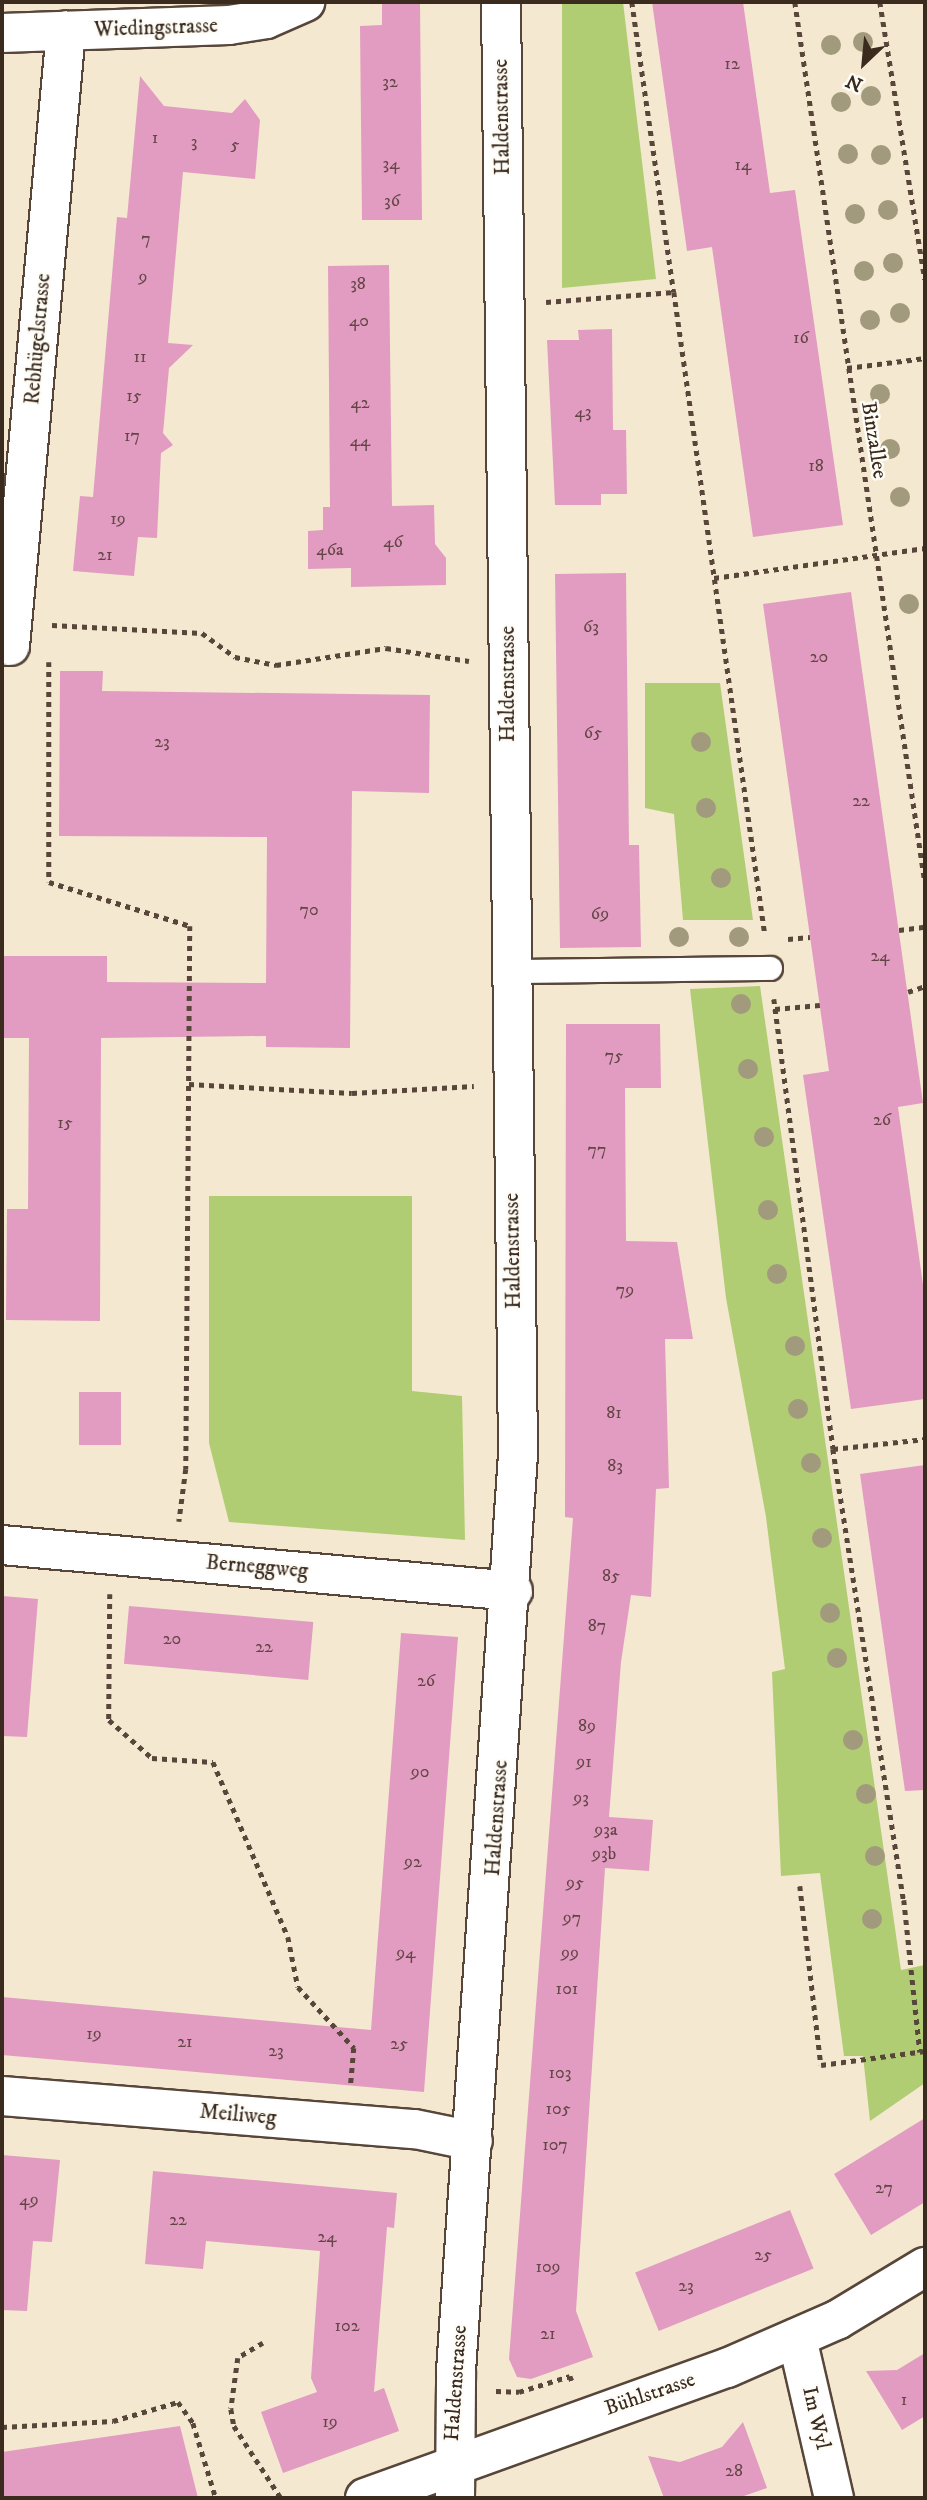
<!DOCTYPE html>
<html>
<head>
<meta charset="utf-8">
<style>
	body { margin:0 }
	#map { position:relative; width:927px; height:2500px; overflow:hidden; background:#f4e8d0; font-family:"IM FELL DW Pica",serif }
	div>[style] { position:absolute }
	.green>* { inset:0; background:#b1cd73 }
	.building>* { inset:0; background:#e29cc1; transform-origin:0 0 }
	.path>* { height:4.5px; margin-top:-2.25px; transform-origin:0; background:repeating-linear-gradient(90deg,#574639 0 5px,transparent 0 10px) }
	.roads { filter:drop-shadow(2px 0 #574639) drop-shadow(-2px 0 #574639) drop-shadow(0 2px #574639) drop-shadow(0 -2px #574639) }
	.service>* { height:23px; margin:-11.5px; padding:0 11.5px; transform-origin:11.5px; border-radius:11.5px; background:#fff }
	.minor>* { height:38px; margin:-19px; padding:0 19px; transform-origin:19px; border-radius:19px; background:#fff }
	.trees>* { width:20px; height:20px; margin:-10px; border-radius:50%; background:#a29a7c }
	span { translate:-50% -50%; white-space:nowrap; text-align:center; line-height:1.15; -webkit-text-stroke:5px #fdfcf7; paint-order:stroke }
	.number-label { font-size:18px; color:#654647 }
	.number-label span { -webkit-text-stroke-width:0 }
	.street-label { font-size:21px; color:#3b2a1e }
	.frame { position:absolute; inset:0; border:4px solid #3b2a1e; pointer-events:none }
	.north { position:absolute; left:829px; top:28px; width:70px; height:70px; -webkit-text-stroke:5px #fdfcf7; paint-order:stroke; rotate:206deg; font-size:19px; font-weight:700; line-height:28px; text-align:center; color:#3b2a1e }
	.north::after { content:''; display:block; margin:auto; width:24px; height:32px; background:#3b2a1e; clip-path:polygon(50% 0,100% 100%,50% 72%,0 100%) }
</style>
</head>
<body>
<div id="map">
	<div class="green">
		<i style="clip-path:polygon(562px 2px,623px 2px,656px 279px,562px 288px)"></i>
		<i style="clip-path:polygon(645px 683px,720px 683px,753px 920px,683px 920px,674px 814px,645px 808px)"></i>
		<i style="clip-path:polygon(760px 986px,901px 1970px,925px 1965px,925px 2083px,870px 2121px,863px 2056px,844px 2056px,820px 1873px,781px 1876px,772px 1672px,785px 1669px,766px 1517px,726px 1298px,690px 989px)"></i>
		<i style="clip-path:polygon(209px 1196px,412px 1196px,412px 1391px,462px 1396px,465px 1540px,229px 1522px,209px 1443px)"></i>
	</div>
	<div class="building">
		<i style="clip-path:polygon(382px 2px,420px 2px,422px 220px,362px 220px,360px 26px,382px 25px)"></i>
		<i style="clip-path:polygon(652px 2px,743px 2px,770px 193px,795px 190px,843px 525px,753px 537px,712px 247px,687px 251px)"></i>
		<i style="clip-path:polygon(140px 76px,164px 106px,232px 113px,245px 99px,260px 120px,255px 179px,183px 172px,168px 343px,193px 345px,169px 368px,163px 433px,173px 445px,161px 453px,157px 538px,138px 537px,134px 576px,73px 571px,80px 496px,93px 497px,117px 217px,127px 218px)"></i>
		<i style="clip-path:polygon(389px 265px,392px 506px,434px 505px,435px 544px,446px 558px,446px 585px,351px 587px,351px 568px,308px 569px,308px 531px,323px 530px,323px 507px,330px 507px,328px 266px)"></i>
		<i style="clip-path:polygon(612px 329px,613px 430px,626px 430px,627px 494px,601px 494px,601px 505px,555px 505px,547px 340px,579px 340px,578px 330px)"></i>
		<i style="clip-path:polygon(626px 573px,629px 845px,639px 845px,641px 947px,560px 948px,555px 574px)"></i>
		<i style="clip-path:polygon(851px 592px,923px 1103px,898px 1107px,925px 1299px,925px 1399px,851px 1409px,803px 1075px,829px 1071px,763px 604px)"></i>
		<i style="clip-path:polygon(60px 671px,103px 671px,102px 691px,430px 695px,429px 793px,352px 791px,350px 1048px,266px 1047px,266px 1036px,101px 1038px,100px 1321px,6px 1320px,7px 1209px,28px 1209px,29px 1038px,2px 1038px,2px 956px,107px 956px,107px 982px,266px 983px,267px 837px,59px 836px)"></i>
		<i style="clip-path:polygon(566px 1024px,660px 1024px,661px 1088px,625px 1088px,626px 1241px,677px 1242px,693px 1339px,665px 1339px,669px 1488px,656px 1489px,651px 1597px,631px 1595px,621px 1662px,609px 1817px,653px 1820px,649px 1871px,605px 1868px,576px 2311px,593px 2357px,531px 2379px,517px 2377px,509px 2359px,573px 1518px,565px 1517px)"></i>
		<i style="left:79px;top:1392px;width:42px;height:53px"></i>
		<i style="clip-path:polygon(925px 1465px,925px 1790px,905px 1791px,860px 1474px)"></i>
		<i style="clip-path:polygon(2px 1596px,38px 1599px,27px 1737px,2px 1736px)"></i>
		<i style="left:129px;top:1606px;width:185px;height:58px;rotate:5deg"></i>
		<i style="clip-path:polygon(401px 1633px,458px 1637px,424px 2092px,2px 2055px,2px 1997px,371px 2030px)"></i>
		<i style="clip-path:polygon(925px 2118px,925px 2202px,871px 2235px,834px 2174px)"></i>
		<i style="clip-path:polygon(2px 2155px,60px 2160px,52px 2242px,33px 2241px,27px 2311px,2px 2310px)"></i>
		<i style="clip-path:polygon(153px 2171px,397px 2193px,394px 2228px,387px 2227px,374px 2392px,384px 2388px,399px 2431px,283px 2473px,261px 2412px,317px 2392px,311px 2378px,320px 2251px,206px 2241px,203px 2269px,145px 2264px)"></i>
		<i style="left:790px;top:2210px;width:63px;height:167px;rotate:68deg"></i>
		<i style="clip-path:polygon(925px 2353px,925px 2416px,902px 2430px,866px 2371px,897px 2370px)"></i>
		<i style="clip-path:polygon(743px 2422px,767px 2488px,738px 2498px,664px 2498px,648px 2456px,680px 2462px,722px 2447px)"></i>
		<i style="clip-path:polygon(180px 2426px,198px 2498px,2px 2498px,2px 2452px)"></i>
	</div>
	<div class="path">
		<i style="left:632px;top:2px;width:293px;rotate:81.8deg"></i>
		<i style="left:795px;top:2px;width:890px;rotate:81.6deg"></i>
		<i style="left:880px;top:2px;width:281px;rotate:80.8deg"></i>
		<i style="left:546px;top:302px;width:128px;rotate:-4.5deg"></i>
		<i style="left:674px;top:292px;width:649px;rotate:81.94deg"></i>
		<i style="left:847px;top:368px;width:79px;rotate:-7.3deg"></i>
		<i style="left:714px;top:578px;width:213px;rotate:-8.1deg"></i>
		<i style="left:52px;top:625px;width:150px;rotate:3.1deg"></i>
		<i style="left:202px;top:633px;width:41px;rotate:36deg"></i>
		<i style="left:235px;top:657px;width:42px;rotate:11deg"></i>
		<i style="left:276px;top:665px;width:111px;rotate:-8.8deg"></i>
		<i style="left:386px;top:648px;width:84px;rotate:8.9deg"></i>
		<i style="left:49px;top:662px;width:220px;rotate:90deg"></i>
		<i style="left:49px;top:882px;width:148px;rotate:17.3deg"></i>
		<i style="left:190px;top:926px;width:543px;rotate:90.42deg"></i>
		<i style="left:186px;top:1469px;width:53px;rotate:97.5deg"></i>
		<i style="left:899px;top:930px;width:26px;rotate:-7deg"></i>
		<i style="left:788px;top:939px;width:22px;rotate:-5deg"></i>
		<i style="left:908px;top:992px;width:18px;rotate:-19deg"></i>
		<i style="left:774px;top:999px;width:454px;rotate:82.5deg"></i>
		<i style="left:833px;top:1449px;width:457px;rotate:81.1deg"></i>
		<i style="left:904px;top:1900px;width:153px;rotate:84deg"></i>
		<i style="left:775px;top:1009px;width:45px;rotate:-5.1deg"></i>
		<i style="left:189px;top:1084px;width:163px;rotate:3.2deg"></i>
		<i style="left:352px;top:1093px;width:122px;rotate:-3.3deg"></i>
		<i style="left:833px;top:1449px;width:93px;rotate:-6.2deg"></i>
		<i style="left:110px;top:1594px;width:126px;rotate:90.5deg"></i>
		<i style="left:109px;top:1720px;width:57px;rotate:41.5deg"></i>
		<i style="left:152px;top:1758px;width:61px;rotate:3.8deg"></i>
		<i style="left:213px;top:1762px;width:190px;rotate:66.8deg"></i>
		<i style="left:288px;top:1937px;width:51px;rotate:78.7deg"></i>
		<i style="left:298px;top:1987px;width:83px;rotate:47.4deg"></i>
		<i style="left:354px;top:2048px;width:36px;rotate:95deg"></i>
		<i style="left:800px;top:1886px;width:180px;rotate:83.3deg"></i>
		<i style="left:821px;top:2065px;width:105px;rotate:-7.7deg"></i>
		<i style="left:263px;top:2343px;width:29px;rotate:149deg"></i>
		<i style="left:238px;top:2358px;width:51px;rotate:97.8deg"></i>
		<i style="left:231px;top:2409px;width:17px;rotate:80deg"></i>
		<i style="left:234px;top:2426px;width:86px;rotate:56.9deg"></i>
		<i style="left:496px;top:2391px;width:23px;rotate:2deg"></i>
		<i style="left:519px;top:2392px;width:53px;rotate:-17.4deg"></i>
		<i style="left:570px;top:2376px;width:5px;rotate:68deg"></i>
		<i style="left:2px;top:2427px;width:111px;rotate:-3.1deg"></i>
		<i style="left:113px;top:2421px;width:68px;rotate:-16.3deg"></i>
		<i style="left:178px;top:2402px;width:26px;rotate:54deg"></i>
		<i style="left:193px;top:2423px;width:78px;rotate:73deg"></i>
	</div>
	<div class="roads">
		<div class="service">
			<i style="left:510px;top:971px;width:260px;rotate:-0.7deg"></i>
		</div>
		<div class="minor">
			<i style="left:2px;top:33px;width:227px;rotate:-2deg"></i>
			<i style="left:229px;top:25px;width:37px;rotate:-9deg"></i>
			<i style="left:266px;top:19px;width:43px;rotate:-23.6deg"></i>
			<i style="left:10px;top:646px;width:618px;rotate:-84.8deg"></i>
			<i style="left:2px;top:1545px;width:513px;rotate:5.14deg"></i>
			<i style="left:2px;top:2096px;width:414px;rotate:4.6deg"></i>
			<i style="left:415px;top:2129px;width:59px;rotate:11.7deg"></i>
			<i style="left:797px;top:2338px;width:164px;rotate:77deg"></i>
			<i style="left:365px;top:2498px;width:385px;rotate:-19.8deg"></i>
			<i style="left:727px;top:2368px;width:120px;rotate:-23.6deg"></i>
			<i style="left:837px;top:2320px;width:103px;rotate:-31.1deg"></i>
			<i style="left:455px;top:2498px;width:127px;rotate:-89.5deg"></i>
			<i style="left:456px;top:2371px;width:919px;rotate:-86.13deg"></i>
			<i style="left:518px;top:1454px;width:1452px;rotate:-90.67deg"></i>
		</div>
	</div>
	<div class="trees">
		<i style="left:863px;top:42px"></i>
		<i style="left:831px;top:45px"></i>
		<i style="left:871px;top:96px"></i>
		<i style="left:841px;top:102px"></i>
		<i style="left:848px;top:154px"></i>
		<i style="left:881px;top:155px"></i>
		<i style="left:888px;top:210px"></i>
		<i style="left:855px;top:214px"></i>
		<i style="left:893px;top:263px"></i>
		<i style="left:864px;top:271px"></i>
		<i style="left:900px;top:313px"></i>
		<i style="left:870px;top:320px"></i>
		<i style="left:880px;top:394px"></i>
		<i style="left:890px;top:449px"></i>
		<i style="left:900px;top:497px"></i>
		<i style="left:909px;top:604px"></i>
		<i style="left:701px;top:742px"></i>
		<i style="left:706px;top:808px"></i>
		<i style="left:721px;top:878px"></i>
		<i style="left:679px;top:937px"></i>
		<i style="left:739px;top:937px"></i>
		<i style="left:741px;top:1004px"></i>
		<i style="left:748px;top:1069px"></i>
		<i style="left:764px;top:1137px"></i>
		<i style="left:768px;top:1210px"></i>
		<i style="left:777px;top:1274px"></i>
		<i style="left:795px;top:1346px"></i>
		<i style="left:798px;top:1409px"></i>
		<i style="left:811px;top:1463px"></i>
		<i style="left:822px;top:1538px"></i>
		<i style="left:830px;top:1613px"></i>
		<i style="left:837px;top:1658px"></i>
		<i style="left:853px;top:1740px"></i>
		<i style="left:866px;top:1794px"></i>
		<i style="left:875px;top:1856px"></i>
		<i style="left:872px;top:1919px"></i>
	</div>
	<div class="number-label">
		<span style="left:732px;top:64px">12</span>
		<span style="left:390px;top:82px">32</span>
		<span style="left:155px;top:138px">1</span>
		<span style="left:194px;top:142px">3</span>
		<span style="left:235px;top:145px">5</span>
		<span style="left:391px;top:164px">34</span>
		<span style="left:743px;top:165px">14</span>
		<span style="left:392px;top:201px">36</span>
		<span style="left:146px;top:239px">7</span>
		<span style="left:143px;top:277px">9</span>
		<span style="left:358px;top:284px">38</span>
		<span style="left:359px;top:321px">40</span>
		<span style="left:801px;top:338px">16</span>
		<span style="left:140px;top:357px">11</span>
		<span style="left:134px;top:396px">15</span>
		<span style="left:360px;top:403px">42</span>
		<span style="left:583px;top:412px">43</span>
		<span style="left:132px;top:436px">17</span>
		<span style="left:360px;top:441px">44</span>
		<span style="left:816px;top:466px">18</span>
		<span style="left:118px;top:519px">19</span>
		<span style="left:393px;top:542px">46</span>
		<span style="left:330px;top:550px">46a</span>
		<span style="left:105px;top:555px">21</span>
		<span style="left:591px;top:627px">63</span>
		<span style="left:819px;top:657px">20</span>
		<span style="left:593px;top:733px">65</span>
		<span style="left:162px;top:742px">23</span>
		<span style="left:861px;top:801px">22</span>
		<span style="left:309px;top:910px">70</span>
		<span style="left:600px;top:914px">69</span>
		<span style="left:880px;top:956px">24</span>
		<span style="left:614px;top:1056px">75</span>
		<span style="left:882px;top:1120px">26</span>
		<span style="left:65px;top:1123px">15</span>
		<span style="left:597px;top:1150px">77</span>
		<span style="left:625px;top:1290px">79</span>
		<span style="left:614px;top:1413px">81</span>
		<span style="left:615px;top:1466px">83</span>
		<span style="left:611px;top:1576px">85</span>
		<span style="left:597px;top:1626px">87</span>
		<span style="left:172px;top:1639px">20</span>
		<span style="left:264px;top:1647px">22</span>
		<span style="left:426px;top:1681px">26</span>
		<span style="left:587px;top:1726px">89</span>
		<span style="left:584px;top:1762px">91</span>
		<span style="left:420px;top:1772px">90</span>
		<span style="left:581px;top:1798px">93</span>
		<span style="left:606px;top:1830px">93a</span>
		<span style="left:604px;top:1854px">93b</span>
		<span style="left:413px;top:1862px">92</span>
		<span style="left:575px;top:1883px">95</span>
		<span style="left:572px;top:1918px">97</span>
		<span style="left:406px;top:1953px">94</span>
		<span style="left:570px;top:1953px">99</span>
		<span style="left:567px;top:1989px">101</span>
		<span style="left:94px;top:2034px">19</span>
		<span style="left:185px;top:2042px">21</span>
		<span style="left:399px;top:2044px">25</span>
		<span style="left:276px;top:2051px">23</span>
		<span style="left:560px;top:2073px">103</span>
		<span style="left:558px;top:2109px">105</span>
		<span style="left:555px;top:2145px">107</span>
		<span style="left:884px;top:2188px">27</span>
		<span style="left:29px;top:2200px">49</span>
		<span style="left:178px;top:2220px">22</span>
		<span style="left:327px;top:2237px">24</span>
		<span style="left:763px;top:2255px">25</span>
		<span style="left:548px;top:2267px">109</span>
		<span style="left:686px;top:2286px">23</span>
		<span style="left:347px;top:2326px">102</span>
		<span style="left:548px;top:2334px">21</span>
		<span style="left:904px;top:2400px">1</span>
		<span style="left:330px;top:2422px">19</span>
		<span style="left:734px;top:2471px">28</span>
	</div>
	<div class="street-label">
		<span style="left:156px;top:28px;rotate:-2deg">Wiedingstrasse</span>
		<span style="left:502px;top:117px;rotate:-91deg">Haldenstrasse</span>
		<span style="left:38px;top:339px;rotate:-85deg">Rebhügelstrasse</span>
		<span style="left:874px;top:440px;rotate:81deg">Binzallee</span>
		<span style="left:508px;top:684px;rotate:-90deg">Haldenstrasse</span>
		<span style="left:513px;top:1251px;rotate:-91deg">Haldenstrasse</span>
		<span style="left:257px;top:1567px;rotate:5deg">Berneggweg</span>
		<span style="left:497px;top:1818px;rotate:-86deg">Haldenstrasse</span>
		<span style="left:238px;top:2115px;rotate:5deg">Meiliweg</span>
		<span style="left:456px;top:2383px;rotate:-86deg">Haldenstrasse</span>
		<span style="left:650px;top:2394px;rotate:-19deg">Bühlstrasse</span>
		<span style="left:816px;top:2418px;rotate:77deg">Im Wyl</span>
	</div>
	<div class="frame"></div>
	<div class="north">N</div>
</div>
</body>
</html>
